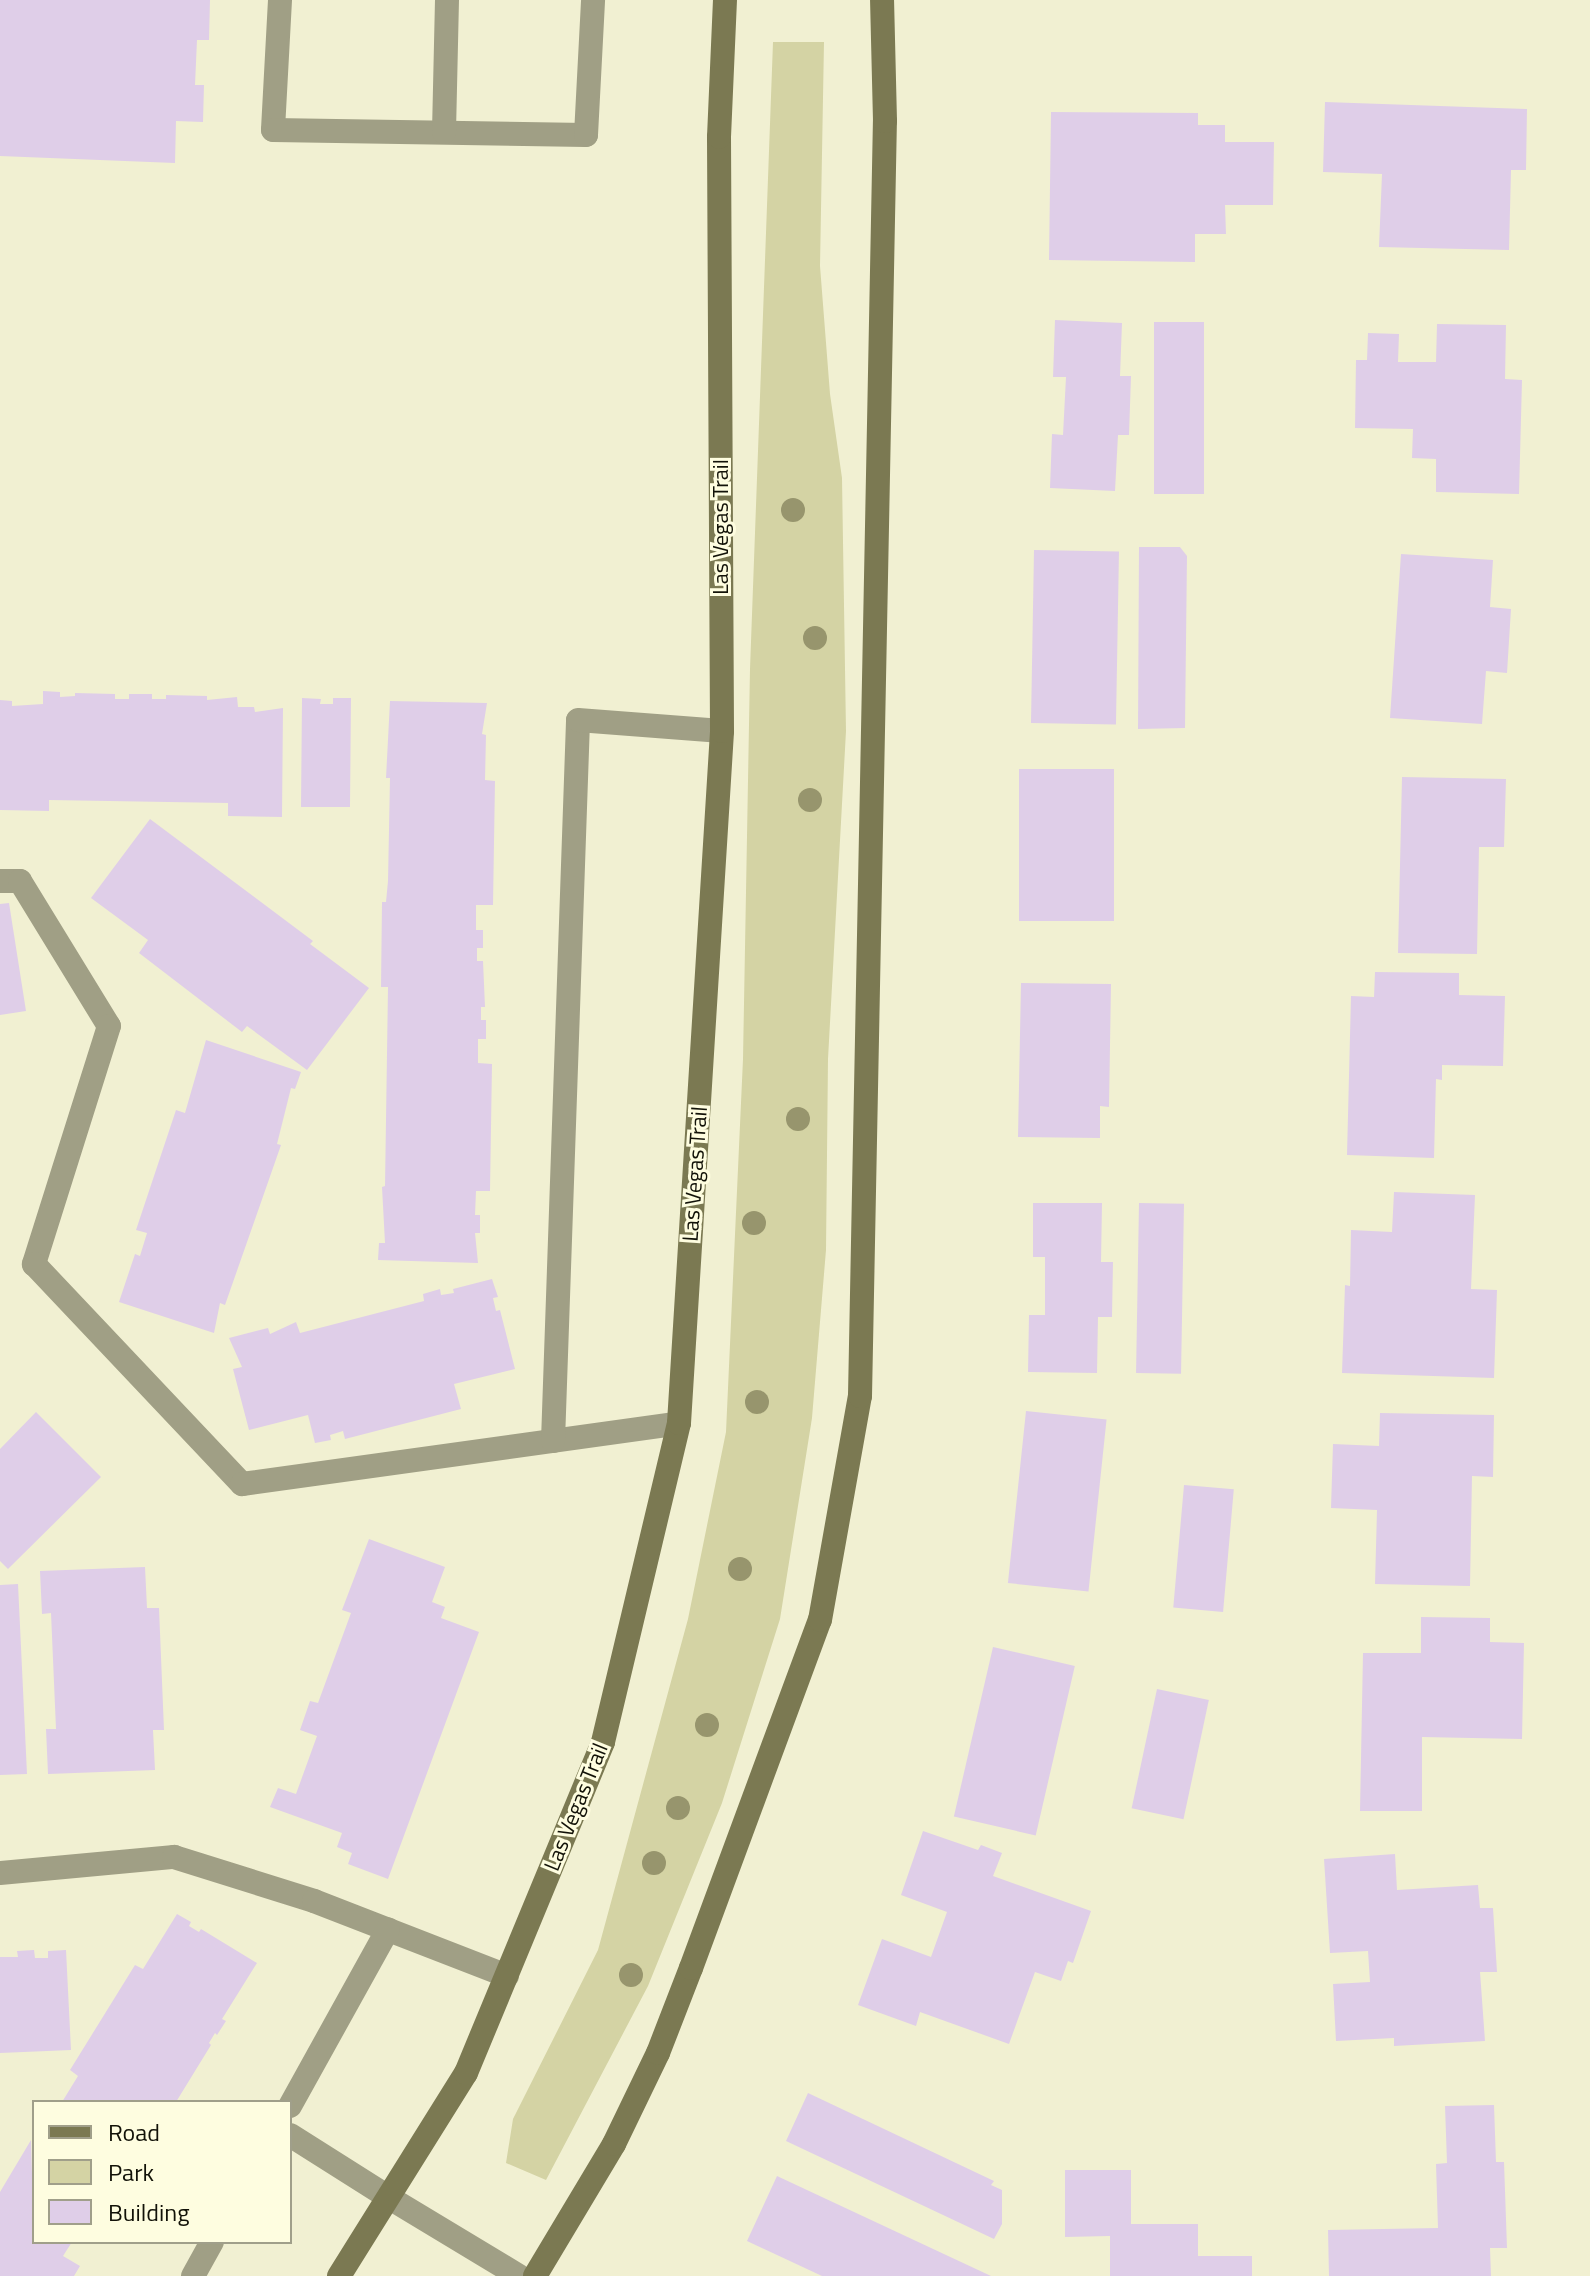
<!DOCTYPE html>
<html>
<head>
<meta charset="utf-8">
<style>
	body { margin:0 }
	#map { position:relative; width:1590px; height:2276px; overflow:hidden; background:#f1f0d2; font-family:"Titillium Web",sans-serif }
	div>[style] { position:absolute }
	.green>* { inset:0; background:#d4d3a4 }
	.building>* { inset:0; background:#dfcee8; transform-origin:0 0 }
	.lane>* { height:24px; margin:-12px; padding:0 12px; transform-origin:12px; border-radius:12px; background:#a09f85 }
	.street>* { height:24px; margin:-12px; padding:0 12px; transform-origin:12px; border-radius:12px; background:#a09f85 }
	.secondary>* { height:24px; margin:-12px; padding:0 12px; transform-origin:12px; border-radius:12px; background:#7b7952 }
	.trees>* { width:24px; height:24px; margin:-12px; border-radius:50%; background:#97956d }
	span { translate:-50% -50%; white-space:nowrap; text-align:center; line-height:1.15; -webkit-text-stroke:6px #fefde0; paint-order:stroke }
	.street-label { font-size:22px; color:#121208 }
	.legend { position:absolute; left:32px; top:2100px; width:260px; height:144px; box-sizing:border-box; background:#fefde0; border:2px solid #a09f8a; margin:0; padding:10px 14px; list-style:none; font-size:24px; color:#121208 }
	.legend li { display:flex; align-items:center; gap:16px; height:40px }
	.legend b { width:40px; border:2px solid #a09f8a }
</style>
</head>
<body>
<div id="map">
	<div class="green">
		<i style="clip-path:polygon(773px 42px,824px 42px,820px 266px,830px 394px,842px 478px,846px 731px,828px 1059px,826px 1250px,812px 1418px,780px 1619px,722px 1803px,648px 1986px,546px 2180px,506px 2163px,513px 2119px,598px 1950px,688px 1619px,726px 1432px,743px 1059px,750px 669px)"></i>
	</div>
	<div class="building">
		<i style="clip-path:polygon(0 0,210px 0,209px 40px,197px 40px,195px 85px,204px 85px,203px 122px,176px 121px,175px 163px,0 156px)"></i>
		<i style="clip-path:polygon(1325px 102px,1527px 109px,1526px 170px,1511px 170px,1509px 250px,1379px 247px,1382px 174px,1323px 172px)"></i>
		<i style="clip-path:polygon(1051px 112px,1198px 113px,1198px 125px,1225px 125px,1225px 142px,1274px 142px,1273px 205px,1225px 205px,1226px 234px,1195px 234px,1195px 262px,1049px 260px)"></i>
		<i style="clip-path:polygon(1055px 320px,1122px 323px,1120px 376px,1131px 376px,1129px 435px,1118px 435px,1115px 491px,1050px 488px,1052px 434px,1063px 435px,1066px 377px,1053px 377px)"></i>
		<i style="left:1204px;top:322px;width:172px;height:50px;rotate:90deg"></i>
		<i style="clip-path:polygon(1437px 324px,1506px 325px,1505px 379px,1522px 380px,1519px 494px,1436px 492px,1436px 459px,1412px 458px,1413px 429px,1355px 428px,1356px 360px,1367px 360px,1368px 333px,1399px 334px,1398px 362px,1436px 362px)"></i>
		<i style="clip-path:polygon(1139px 547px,1180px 547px,1187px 556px,1185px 728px,1138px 729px)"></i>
		<i style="left:1034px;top:550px;width:85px;height:173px;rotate:1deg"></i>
		<i style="clip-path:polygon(1401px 554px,1493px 560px,1490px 607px,1511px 609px,1507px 673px,1486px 671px,1482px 724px,1390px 718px)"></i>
		<i style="clip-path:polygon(43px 691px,60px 692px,60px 697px,75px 696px,75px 693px,115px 694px,115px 699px,129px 699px,129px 694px,152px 694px,152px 699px,166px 699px,166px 695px,207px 696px,207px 700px,237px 697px,238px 707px,254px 707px,255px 712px,283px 708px,282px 817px,228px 816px,228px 803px,49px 800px,49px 811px,0 810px,0 700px,12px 701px,12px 706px,43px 704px)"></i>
		<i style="clip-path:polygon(302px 698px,321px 699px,320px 704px,333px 704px,333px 698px,351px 698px,350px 807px,301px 807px)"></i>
		<i style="clip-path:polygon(390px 701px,487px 703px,482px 734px,486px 735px,485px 780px,495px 781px,493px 905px,476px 905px,476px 930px,483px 930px,483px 948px,477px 948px,477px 961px,483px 961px,485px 1007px,481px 1007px,481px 1020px,486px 1020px,486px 1039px,478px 1039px,478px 1063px,492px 1064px,490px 1191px,476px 1191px,475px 1215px,480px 1215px,480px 1233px,475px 1233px,478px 1263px,378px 1260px,379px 1243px,385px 1243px,382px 1187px,385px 1186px,388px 987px,381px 987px,382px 902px,386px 902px,388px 881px,390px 778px,386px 778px)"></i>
		<i style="left:1019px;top:769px;width:95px;height:152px"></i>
		<i style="clip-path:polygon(1402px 777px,1506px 779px,1504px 847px,1479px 847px,1477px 954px,1398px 953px)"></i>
		<i style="clip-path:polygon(150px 819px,313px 941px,310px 944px,369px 988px,307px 1070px,247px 1026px,242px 1032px,139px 953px,148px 940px,91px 898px)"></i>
		<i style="clip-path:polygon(9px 903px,26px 1011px,0 1015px,0 904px)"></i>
		<i style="clip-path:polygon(1375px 972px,1459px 973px,1459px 995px,1505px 996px,1503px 1066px,1442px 1065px,1442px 1080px,1436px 1079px,1434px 1158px,1347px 1155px,1351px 996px,1374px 997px)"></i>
		<i style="clip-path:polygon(1021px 983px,1111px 984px,1109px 1107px,1100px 1106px,1100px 1138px,1018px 1137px)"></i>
		<i style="clip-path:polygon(206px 1040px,301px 1072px,295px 1089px,291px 1088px,277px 1144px,281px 1145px,225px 1305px,220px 1303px,214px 1333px,119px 1302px,135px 1254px,140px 1256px,147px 1233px,136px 1230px,176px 1110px,185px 1113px)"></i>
		<i style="clip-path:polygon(1394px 1192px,1475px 1195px,1471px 1289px,1497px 1290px,1494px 1378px,1342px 1373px,1345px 1285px,1350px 1286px,1351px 1230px,1392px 1232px)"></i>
		<i style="clip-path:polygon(1033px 1203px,1102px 1203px,1101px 1262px,1113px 1262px,1112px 1317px,1098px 1317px,1097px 1373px,1028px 1372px,1029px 1315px,1045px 1315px,1045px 1257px,1033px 1257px)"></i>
		<i style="left:1139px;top:1203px;width:45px;height:170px;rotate:1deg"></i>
		<i style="clip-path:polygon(492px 1279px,498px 1297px,493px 1298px,496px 1311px,500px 1310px,515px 1369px,454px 1384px,461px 1409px,345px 1439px,343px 1431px,330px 1435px,331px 1440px,315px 1443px,308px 1415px,249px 1430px,233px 1369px,242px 1367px,229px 1338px,268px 1328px,270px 1334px,296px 1322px,300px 1333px,424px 1301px,423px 1294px,440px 1289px,441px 1295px,454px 1293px,453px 1289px)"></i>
		<i style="left:1026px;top:1411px;width:81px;height:173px;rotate:6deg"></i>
		<i style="clip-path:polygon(36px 1412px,101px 1477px,8px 1569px,0 1561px,0 1449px)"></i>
		<i style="clip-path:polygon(1380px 1413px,1494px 1415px,1493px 1477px,1472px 1476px,1470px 1586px,1375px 1584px,1377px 1510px,1331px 1508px,1333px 1444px,1379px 1446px)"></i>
		<i style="left:1184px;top:1485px;width:50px;height:123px;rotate:5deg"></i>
		<i style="clip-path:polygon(369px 1539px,445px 1567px,432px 1602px,445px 1607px,441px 1618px,479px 1632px,388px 1879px,348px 1864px,352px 1853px,337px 1847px,342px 1833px,270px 1807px,278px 1788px,296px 1794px,317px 1736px,300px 1730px,310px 1701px,318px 1703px,351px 1613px,342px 1610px)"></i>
		<i style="clip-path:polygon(145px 1567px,147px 1608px,159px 1608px,164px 1730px,153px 1730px,155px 1770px,48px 1774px,46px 1729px,56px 1729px,51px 1613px,42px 1614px,40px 1571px)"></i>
		<i style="clip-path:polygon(18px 1584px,27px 1774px,0 1775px,0 1585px)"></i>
		<i style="clip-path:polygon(1421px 1617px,1490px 1618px,1490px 1642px,1524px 1643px,1522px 1739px,1422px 1737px,1422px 1811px,1360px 1811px,1363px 1653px,1421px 1653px)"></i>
		<i style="left:993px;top:1647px;width:84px;height:174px;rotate:13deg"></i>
		<i style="left:1157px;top:1689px;width:53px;height:122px;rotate:12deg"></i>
		<i style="clip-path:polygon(923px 1831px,978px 1850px,981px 1845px,1002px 1853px,993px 1876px,1091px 1911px,1073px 1963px,1068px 1961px,1061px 1981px,1035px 1972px,1009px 2044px,920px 2012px,916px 2026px,858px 2005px,882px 1939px,931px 1957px,947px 1912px,901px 1895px)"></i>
		<i style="clip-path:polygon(1395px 1854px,1397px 1890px,1478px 1885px,1480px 1908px,1493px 1908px,1497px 1972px,1480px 1972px,1485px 2041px,1394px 2046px,1394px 2038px,1336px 2041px,1333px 1984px,1370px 1982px,1368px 1951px,1330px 1953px,1324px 1859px)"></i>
		<i style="clip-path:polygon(177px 1914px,191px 1922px,189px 1926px,199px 1932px,201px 1929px,257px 1963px,222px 2019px,226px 2021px,217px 2035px,215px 2033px,209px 2043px,211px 2045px,176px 2102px,62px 2102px,78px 2076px,70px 2070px,135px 1965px,143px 1969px)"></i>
		<i style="clip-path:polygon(34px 1950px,35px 1958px,48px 1958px,48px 1951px,66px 1950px,71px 2050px,0 2053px,0 1957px,18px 1957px,17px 1951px)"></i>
		<i style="clip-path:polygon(808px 2093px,994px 2181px,991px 2185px,1002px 2190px,1002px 2224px,994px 2239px,786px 2141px)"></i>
		<i style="clip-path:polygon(1494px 2105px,1496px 2162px,1504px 2162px,1507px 2248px,1490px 2248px,1491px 2276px,1329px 2276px,1328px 2230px,1438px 2228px,1436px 2164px,1447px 2163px,1445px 2106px)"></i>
		<i style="clip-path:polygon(31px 2140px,34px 2242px,72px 2242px,63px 2256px,80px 2266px,74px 2276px,0 2276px,0 2192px)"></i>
		<i style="clip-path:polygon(1065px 2170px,1131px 2170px,1131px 2224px,1198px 2224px,1198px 2256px,1252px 2256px,1252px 2276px,1110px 2276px,1110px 2236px,1065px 2237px)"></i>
		<i style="clip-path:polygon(777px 2176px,991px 2276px,822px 2276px,747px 2241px)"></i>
	</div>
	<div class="lane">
		<i style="left:280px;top:0;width:130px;rotate:93.1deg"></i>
		<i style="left:273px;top:130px;width:313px;rotate:0.9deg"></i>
		<i style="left:586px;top:135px;width:135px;rotate:-87deg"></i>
		<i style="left:444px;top:132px;width:132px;rotate:-88.7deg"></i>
		<i style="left:0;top:881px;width:20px"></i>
		<i style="left:20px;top:881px;width:170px;rotate:58.5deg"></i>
		<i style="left:109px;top:1026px;width:250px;rotate:107.5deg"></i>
		<i style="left:34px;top:1264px;width:303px;rotate:46.6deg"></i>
		<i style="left:242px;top:1484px;width:441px;rotate:-7.9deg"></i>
		<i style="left:553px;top:1441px;width:721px;rotate:-88.01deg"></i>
		<i style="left:578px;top:720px;width:144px;rotate:4.4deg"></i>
		<i style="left:0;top:1873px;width:175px;rotate:-5.3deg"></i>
		<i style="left:174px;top:1857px;width:147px;rotate:17.4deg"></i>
		<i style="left:314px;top:1901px;width:207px;rotate:21.2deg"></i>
		<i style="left:290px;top:2106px;width:202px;rotate:-61deg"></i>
		<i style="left:290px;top:2135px;width:116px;rotate:32.3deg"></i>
		<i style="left:193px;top:2276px;width:39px;rotate:-61deg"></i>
	</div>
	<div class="street">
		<i style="left:388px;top:2197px;width:153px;rotate:31.1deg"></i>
	</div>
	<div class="secondary">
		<i style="left:339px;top:2276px;width:239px;rotate:-58deg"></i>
		<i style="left:466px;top:2073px;width:358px;rotate:-67.5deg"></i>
		<i style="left:603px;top:1742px;width:328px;rotate:-76.6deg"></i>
		<i style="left:679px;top:1423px;width:693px;rotate:-86.44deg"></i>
		<i style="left:722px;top:731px;width:594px;rotate:-90.29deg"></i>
		<i style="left:719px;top:137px;width:137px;rotate:-87.5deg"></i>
		<i style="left:535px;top:2276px;width:154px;rotate:-59.1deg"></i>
		<i style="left:614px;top:2144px;width:101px;rotate:-64.2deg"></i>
		<i style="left:658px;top:2053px;width:91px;rotate:-68.8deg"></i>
		<i style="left:691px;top:1968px;width:371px;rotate:-69.7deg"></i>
		<i style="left:820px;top:1620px;width:228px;rotate:-79.9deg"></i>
		<i style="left:860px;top:1396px;width:1275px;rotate:-88.88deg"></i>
		<i style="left:885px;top:121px;width:121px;rotate:-91.4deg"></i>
	</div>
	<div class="trees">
		<i style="left:793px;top:510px"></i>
		<i style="left:815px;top:638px"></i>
		<i style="left:810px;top:800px"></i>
		<i style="left:798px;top:1119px"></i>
		<i style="left:754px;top:1223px"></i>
		<i style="left:757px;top:1402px"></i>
		<i style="left:740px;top:1569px"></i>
		<i style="left:707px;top:1725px"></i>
		<i style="left:678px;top:1808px"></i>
		<i style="left:654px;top:1863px"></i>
		<i style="left:631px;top:1975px"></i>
	</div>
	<div class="street-label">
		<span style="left:721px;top:527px;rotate:-90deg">Las Vegas Trail</span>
		<span style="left:695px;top:1174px;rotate:-86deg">Las Vegas Trail</span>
		<span style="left:576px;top:1807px;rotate:-68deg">Las Vegas Trail</span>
	</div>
	<ul class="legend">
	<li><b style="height:10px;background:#7b7952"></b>Road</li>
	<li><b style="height:22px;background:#d4d3a4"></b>Park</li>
	<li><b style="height:22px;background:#dfcee8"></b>Building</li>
	</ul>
</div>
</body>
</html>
